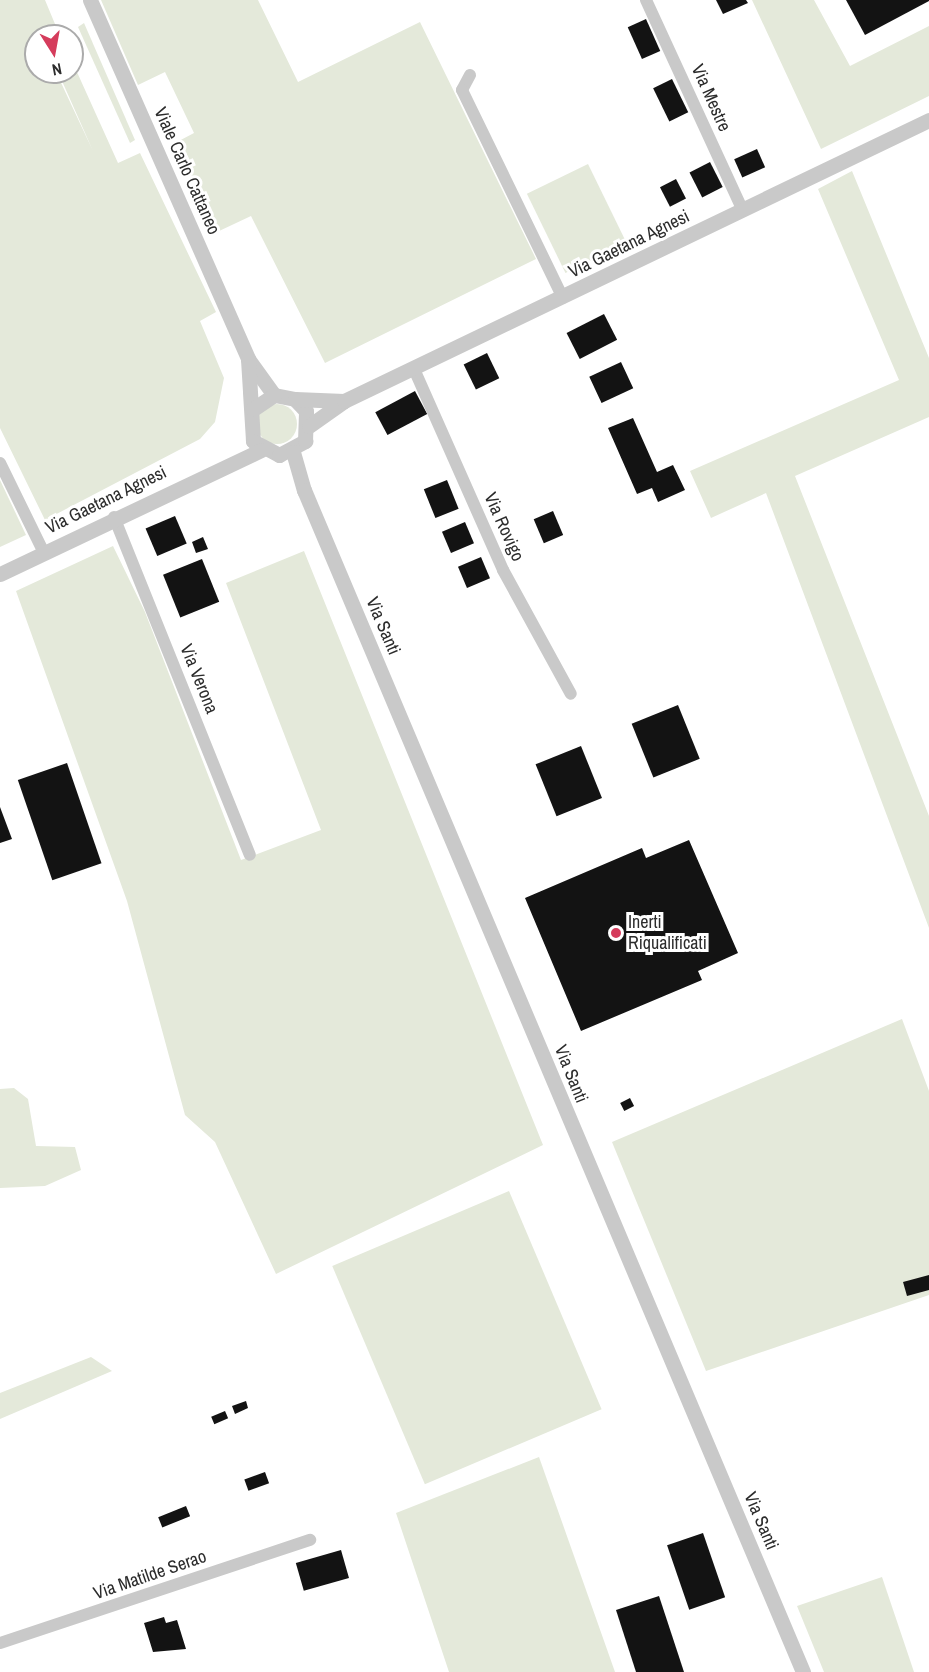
<!DOCTYPE html>
<html>
<head>
<meta charset="utf-8">
<style>
	body { margin:0 }
	#map { position:relative; width:929px; height:1672px; overflow:hidden; background:#fff; font-family:"Archivo Narrow",sans-serif }
	div>[style] { position:absolute }
	.green>* { inset:0; background:#e4e9da; transform-origin:0 0 }
	.round { border-radius:50% }
	.building>* { inset:0; background:#131313; transform-origin:0 0 }
	.minor>* { height:12px; margin:-6px; padding:0 6px; transform-origin:6px; border-radius:6px; background:#c9c9c9 }
	.tertiary>* { height:15px; margin:-7.5px; padding:0 7.5px; transform-origin:7.5px; border-radius:7.5px; background:#c9c9c9 }
	.dots>* { width:16px; height:16px; translate:-50% -50%; box-sizing:border-box; border:3px solid #fff; border-radius:50% }
	span { translate:-50% -50%; white-space:nowrap; text-align:center; line-height:1.15; -webkit-text-stroke:6px #fff; paint-order:stroke }
	.street-label { font-size:18px; color:#2c2c2c }
	.poi-label { font-size:18px; color:#2c2c2c }
	.left { translate:0 -50%; text-align:left }
	.north { position:absolute; left:24px; top:24px; width:60px; height:60px; box-sizing:border-box; background:#fff; border:2px solid #ababab; border-radius:50%; rotate:169deg; font-size:16px; font-weight:700; line-height:24px; text-align:center; color:#2c2c2c }
	.north::after { content:''; display:block; margin:auto; width:21px; height:27px; background:#d53c5c; clip-path:polygon(50% 0,100% 100%,50% 72%,0 100%) }
</style>
</head>
<body>
<div id="map">
	<div class="green">
		<i style="clip-path:polygon(0 0,45px 0,60px 36px,36px 36px,36px 72px,56px 72px,93px 151px,58px 72px,72px 72px,72px 61px,118px 163px,140px 153px,216px 312px,200px 321px,224px 378px,215px 422px,200px 439px,45px 520px,0 428px)"></i>
		<i style="clip-path:polygon(101px 0,258px 0,298px 82px,420px 22px,536px 259px,325px 363px,251px 216px,217px 232px,175px 143px,194px 133px,165px 72px,138px 85px)"></i>
		<i style="clip-path:polygon(752px 0,814px 0,850px 66px,929px 26px,929px 96px,821px 149px)"></i>
		<i style="clip-path:polygon(84px 23px,135px 140px,130px 143px,78px 27px)"></i>
		<i style="left:588px;top:164px;width:88px;height:68px;rotate:64deg"></i>
		<i style="clip-path:polygon(852px 171px,929px 358px,929px 417px,795px 476px,929px 816px,929px 928px,766px 493px,711px 518px,690px 471px,899px 380px,818px 189px)"></i>
		<i class="round" style="left:257px;top:404px;width:40px;height:40px"></i>
		<i style="clip-path:polygon(0 480px,26px 535px,0 547px)"></i>
		<i style="clip-path:polygon(113px 546px,145px 612px,241px 860px,321px 830px,226px 583px,304px 551px,543px 1145px,276px 1274px,215px 1142px,185px 1115px,127px 901px,16px 591px)"></i>
		<i style="clip-path:polygon(902px 1019px,929px 1091px,929px 1295px,706px 1371px,612px 1142px)"></i>
		<i style="clip-path:polygon(14px 1088px,28px 1099px,36px 1146px,75px 1147px,81px 1170px,45px 1186px,0 1188px,0 1089px)"></i>
		<i style="left:509px;top:1191px;width:237px;height:192px;rotate:67deg"></i>
		<i style="clip-path:polygon(91px 1357px,112px 1371px,0 1419px,0 1393px)"></i>
		<i style="clip-path:polygon(539px 1457px,615px 1672px,449px 1672px,396px 1513px)"></i>
		<i style="clip-path:polygon(882px 1577px,914px 1672px,824px 1672px,797px 1606px)"></i>
	</div>
	<div class="building">
		<i style="clip-path:polygon(716px 0,746px 0,748px 3px,723px 14px)"></i>
		<i style="clip-path:polygon(846px 0,929px 0,929px 1px,865px 35px)"></i>
		<i style="left:646px;top:19px;width:35px;height:20px;rotate:66deg"></i>
		<i style="left:672px;top:79px;width:37px;height:21px;rotate:64deg"></i>
		<i style="left:757px;top:149px;width:20px;height:25px;rotate:66deg"></i>
		<i style="left:710px;top:162px;width:28px;height:23px;rotate:63deg"></i>
		<i style="left:676px;top:179px;width:22px;height:18px;rotate:63deg"></i>
		<i style="left:604px;top:314px;width:29px;height:42px;rotate:63deg"></i>
		<i style="left:487px;top:353px;width:28px;height:26px;rotate:64deg"></i>
		<i style="left:621px;top:362px;width:29px;height:35px;rotate:65deg"></i>
		<i style="left:415px;top:391px;width:26px;height:45px;rotate:62deg"></i>
		<i style="clip-path:polygon(633px 418px,657px 472px,673px 465px,685px 490px,658px 502px,652px 488px,637px 494px,608px 428px)"></i>
		<i style="left:447px;top:480px;width:31px;height:25px;rotate:68deg"></i>
		<i style="left:553px;top:511px;width:26px;height:21px;rotate:67deg"></i>
		<i style="left:175px;top:516px;width:30px;height:32px;rotate:67deg"></i>
		<i style="left:465px;top:522px;width:23px;height:25px;rotate:67deg"></i>
		<i style="clip-path:polygon(203px 537px,208px 549px,196px 553px,192px 542px)"></i>
		<i style="left:481px;top:557px;width:23px;height:25px;rotate:67deg"></i>
		<i style="left:202px;top:559px;width:46px;height:42px;rotate:68deg"></i>
		<i style="left:678px;top:705px;width:58px;height:50px;rotate:68deg"></i>
		<i style="left:581px;top:746px;width:56px;height:49px;rotate:68deg"></i>
		<i style="left:67px;top:763px;width:106px;height:52px;rotate:71deg"></i>
		<i style="clip-path:polygon(0 807px,12px 839px,0 843px)"></i>
		<i style="clip-path:polygon(689px 840px,738px 953px,698px 971px,702px 980px,581px 1031px,525px 898px,642px 848px,646px 858px)"></i>
		<i style="left:630px;top:1098px;width:9px;height:11px;rotate:63deg"></i>
		<i style="clip-path:polygon(929px 1275px,929px 1290px,907px 1296px,903px 1282px)"></i>
		<i style="clip-path:polygon(246px 1401px,248px 1408px,235px 1414px,232px 1406px)"></i>
		<i style="left:225px;top:1411px;width:8px;height:15px;rotate:67deg"></i>
		<i style="left:265px;top:1472px;width:12px;height:22px;rotate:70deg"></i>
		<i style="left:186px;top:1506px;width:11px;height:30px;rotate:68deg"></i>
		<i style="left:703px;top:1533px;width:68px;height:38px;rotate:71deg"></i>
		<i style="left:341px;top:1550px;width:29px;height:47px;rotate:74deg"></i>
		<i style="clip-path:polygon(659px 1596px,684px 1672px,636px 1672px,616px 1610px)"></i>
		<i style="clip-path:polygon(164px 1617px,166px 1623px,177px 1620px,186px 1649px,153px 1652px,144px 1623px)"></i>
	</div>
	<div class="minor">
		<i style="left:646px;top:0;width:232px;rotate:65.3deg"></i>
		<i style="left:470px;top:75px;width:17px;rotate:118deg"></i>
		<i style="left:462px;top:90px;width:231px;rotate:64.1deg"></i>
		<i style="left:414px;top:369px;width:220px;rotate:66.1deg"></i>
		<i style="left:503px;top:570px;width:141px;rotate:61.3deg"></i>
		<i style="left:0;top:463px;width:100px;rotate:63.9deg"></i>
		<i style="left:114px;top:517px;width:364px;rotate:68.1deg"></i>
		<i style="left:0;top:1643px;width:327px;rotate:-18.4deg"></i>
	</div>
	<div class="tertiary">
		<i style="left:90px;top:0;width:392px;rotate:66.2deg"></i>
		<i style="left:248px;top:359px;width:44px;rotate:54.2deg"></i>
		<i style="left:248px;top:359px;width:82px;rotate:86.5deg"></i>
		<i style="left:253px;top:441px;width:30px;rotate:28deg"></i>
		<i style="left:279px;top:455px;width:30px;rotate:-28deg"></i>
		<i style="left:305px;top:441px;width:30px;rotate:-88deg"></i>
		<i style="left:306px;top:411px;width:16px;rotate:-133deg"></i>
		<i style="left:295px;top:399px;width:21px;rotate:-169deg"></i>
		<i style="left:274px;top:395px;width:25px;rotate:146deg"></i>
		<i style="left:295px;top:399px;width:49px;rotate:2.3deg"></i>
		<i style="left:309px;top:426px;width:43px;rotate:-35.5deg"></i>
		<i style="left:344px;top:401px;width:649px;rotate:-25.66deg"></i>
		<i style="left:293px;top:452px;width:40px;rotate:74deg"></i>
		<i style="left:304px;top:490px;width:1283px;rotate:67.11deg"></i>
		<i style="left:0;top:574px;width:289px;rotate:-25.4deg"></i>
	</div>
	<div class="dots">
		<i style="left:616px;top:933px;background:#d53c5c"></i>
	</div>
	<div class="street-label">
		<span style="left:711px;top:98px;rotate:66deg">Via Mestre</span>
		<span style="left:187px;top:171px;rotate:66deg">Viale Carlo Cattaneo</span>
		<span style="left:629px;top:244px;rotate:-26deg">Via Gaetana Agnesi</span>
		<span style="left:106px;top:500px;rotate:-26deg">Via Gaetana Agnesi</span>
		<span style="left:504px;top:527px;rotate:66deg">Via Rovigo</span>
		<span style="left:383px;top:626px;rotate:67deg">Via Santi</span>
		<span style="left:199px;top:679px;rotate:68deg">Via Verona</span>
		<span style="left:571px;top:1074px;rotate:68deg">Via Santi</span>
		<span style="left:761px;top:1521px;rotate:67deg">Via Santi</span>
		<span style="left:150px;top:1575px;rotate:-19deg">Via Matilde Serao</span>
	</div>
	<div class="poi-label">
		<span class="left" style="left:628px;top:933px">Inerti<br>Riqualificati</span>
	</div>
	<div class="north">N</div>
</div>
</body>
</html>
